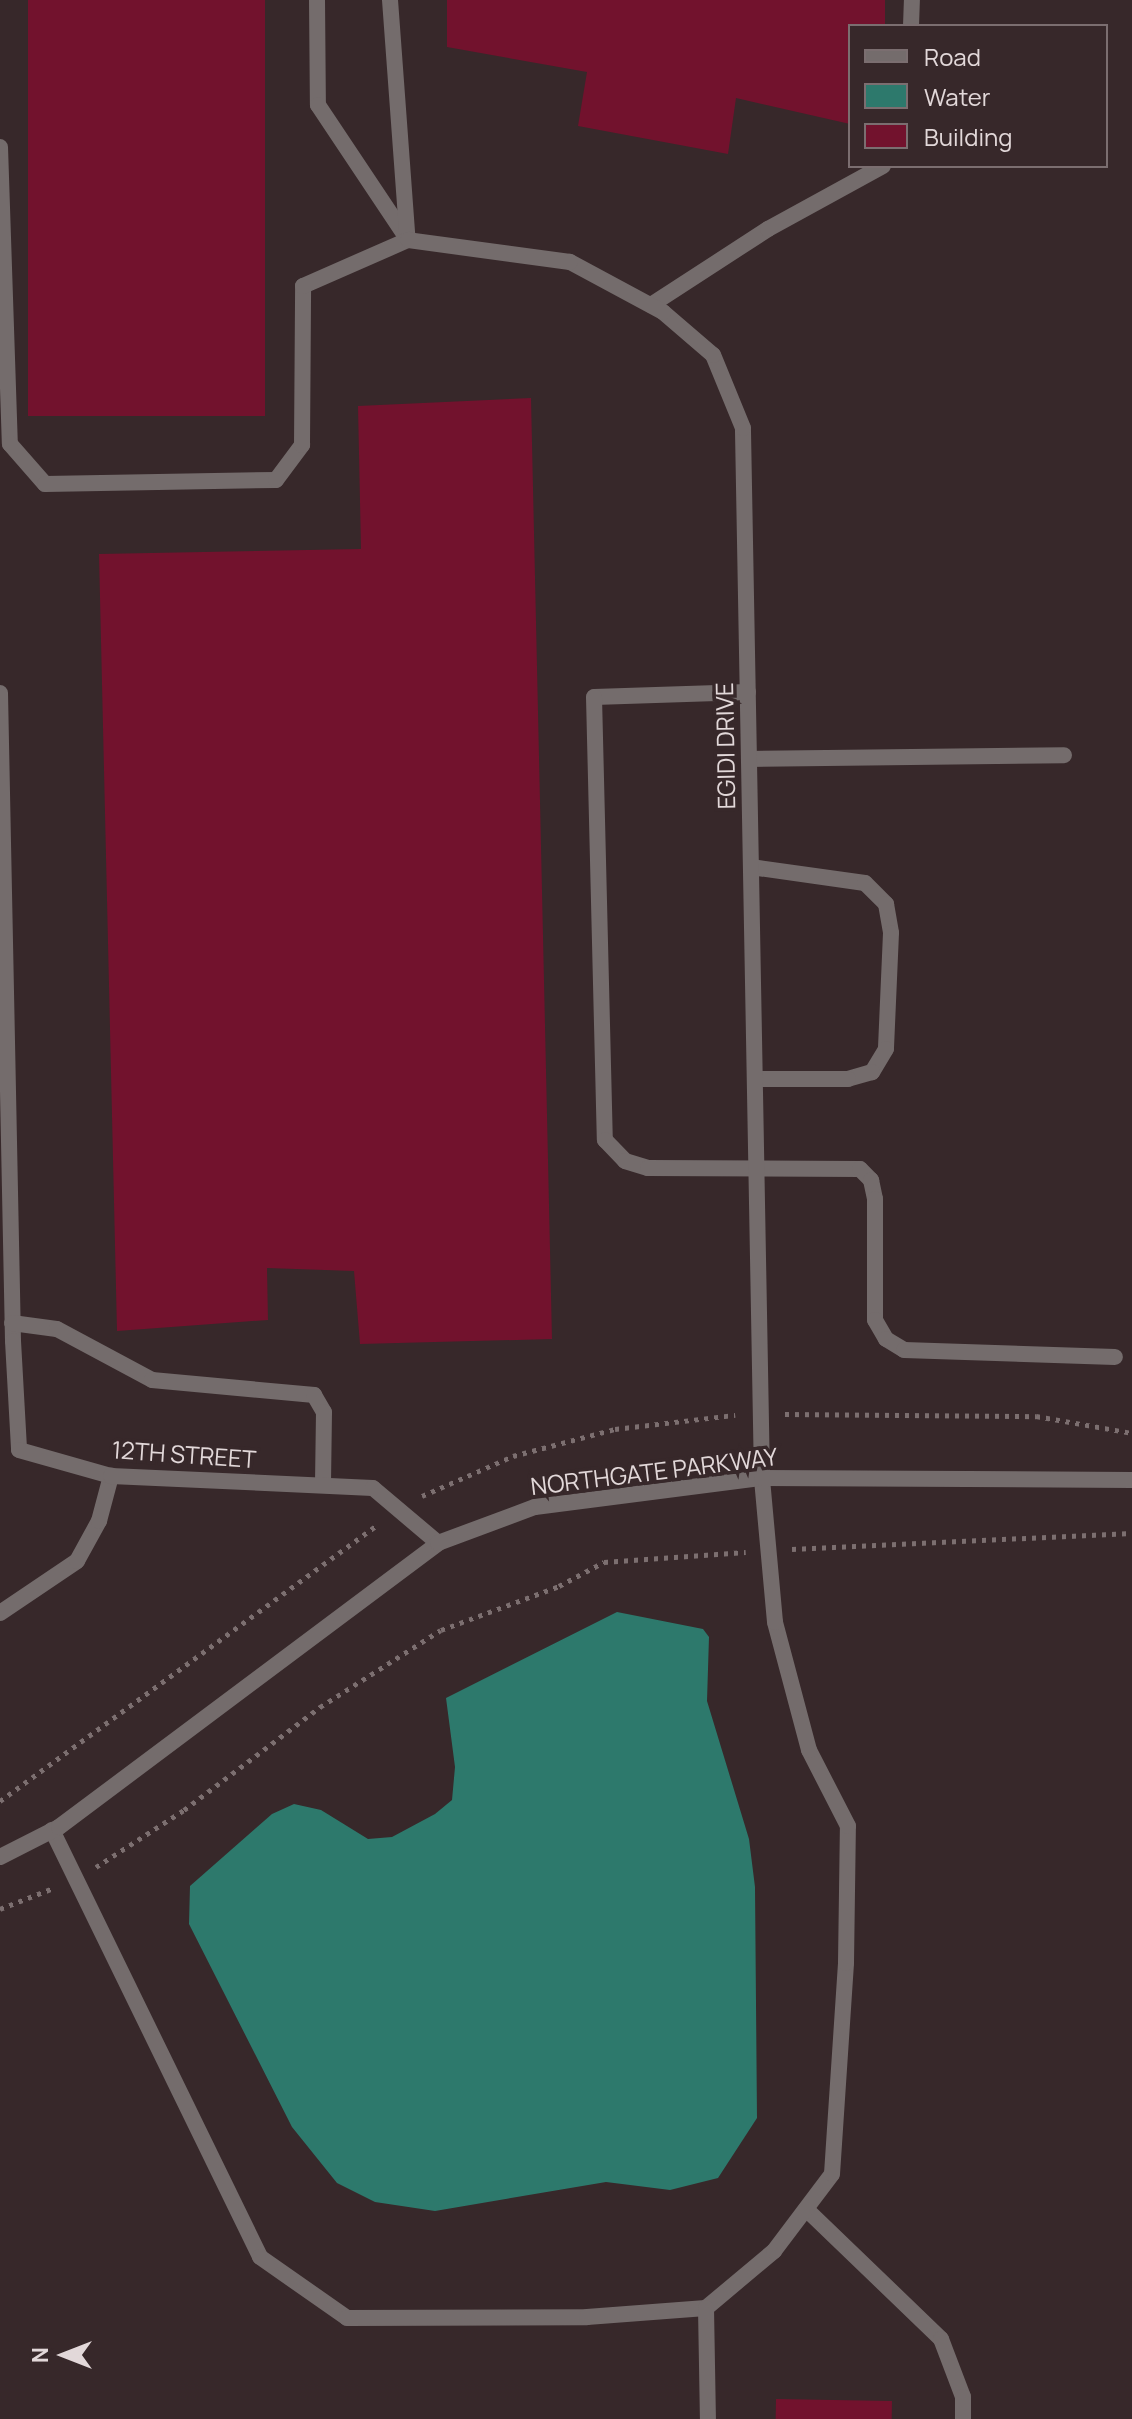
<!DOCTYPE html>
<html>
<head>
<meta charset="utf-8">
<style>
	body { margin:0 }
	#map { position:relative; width:1132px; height:2419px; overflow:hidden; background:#37282a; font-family:Manrope,sans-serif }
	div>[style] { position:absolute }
	.water>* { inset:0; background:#2d796c }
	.building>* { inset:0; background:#72122d; transform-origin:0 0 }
	.path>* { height:5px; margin-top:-2.5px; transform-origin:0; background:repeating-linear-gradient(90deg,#7c6f70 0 4px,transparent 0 10px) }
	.service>* { height:16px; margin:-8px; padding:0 8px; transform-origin:8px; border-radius:8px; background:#746c6c }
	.minor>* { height:16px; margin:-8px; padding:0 8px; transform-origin:8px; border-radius:8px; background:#746c6c }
	.tertiary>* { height:16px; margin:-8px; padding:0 8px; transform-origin:8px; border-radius:8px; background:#746c6c }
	span { translate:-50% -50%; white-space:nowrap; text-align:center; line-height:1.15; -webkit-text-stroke:7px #37282a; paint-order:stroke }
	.street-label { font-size:24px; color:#e2d8d9 }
	.legend { position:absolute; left:848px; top:24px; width:260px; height:144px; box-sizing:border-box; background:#37282a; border:2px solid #7b6e70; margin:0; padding:10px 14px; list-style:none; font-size:24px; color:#e2d8d9 }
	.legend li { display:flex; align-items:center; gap:16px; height:40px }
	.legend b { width:40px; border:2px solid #7b6e70 }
	.north { position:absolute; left:24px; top:2315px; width:80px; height:80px; -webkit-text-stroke:6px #37282a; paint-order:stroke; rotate:270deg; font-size:22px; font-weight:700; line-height:32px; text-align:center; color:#e2d8d9 }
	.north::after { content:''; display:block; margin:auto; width:28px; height:36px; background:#e2d8d9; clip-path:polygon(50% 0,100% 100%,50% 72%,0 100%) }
</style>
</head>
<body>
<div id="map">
	<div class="water">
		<i style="clip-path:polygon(617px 1612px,703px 1629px,709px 1637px,707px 1701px,749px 1839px,755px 1887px,757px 2118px,718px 2178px,670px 2190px,606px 2182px,435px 2211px,375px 2202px,337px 2183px,292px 2127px,189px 1924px,190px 1886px,272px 1814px,294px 1804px,321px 1810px,368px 1839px,392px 1837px,435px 1814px,452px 1800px,455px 1767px,446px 1698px)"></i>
	</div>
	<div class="building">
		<i style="left:28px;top:0;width:237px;height:416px"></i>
		<i style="clip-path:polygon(447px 0,885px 0,885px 26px,850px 26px,850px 124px,736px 98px,728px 154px,578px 126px,587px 72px,447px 47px)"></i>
		<i style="clip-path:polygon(531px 398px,552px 1339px,360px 1344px,354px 1271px,267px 1268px,268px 1320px,117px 1331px,99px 554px,361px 549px,358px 406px)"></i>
		<i style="left:776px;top:2399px;width:116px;height:20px;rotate:1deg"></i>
	</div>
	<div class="path">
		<i style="left:785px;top:1414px;width:251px;rotate:0.5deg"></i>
		<i style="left:1036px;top:1416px;width:97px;rotate:10deg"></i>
		<i style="left:422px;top:1496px;width:99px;rotate:-23.7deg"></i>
		<i style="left:513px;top:1456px;width:106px;rotate:-14.8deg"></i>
		<i style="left:615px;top:1429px;width:121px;rotate:-6.7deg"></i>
		<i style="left:792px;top:1549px;width:340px;rotate:-2.7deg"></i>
		<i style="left:0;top:1801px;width:467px;rotate:-36.2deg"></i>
		<i style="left:96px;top:1867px;width:105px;rotate:-32.9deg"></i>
		<i style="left:184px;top:1810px;width:171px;rotate:-37.1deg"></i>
		<i style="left:320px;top:1707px;width:143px;rotate:-32.5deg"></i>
		<i style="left:441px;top:1630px;width:126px;rotate:-20.4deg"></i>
		<i style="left:559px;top:1586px;width:51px;rotate:-28.1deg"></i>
		<i style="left:604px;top:1562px;width:142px;rotate:-4deg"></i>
		<i style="left:0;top:1909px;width:55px;rotate:-21.4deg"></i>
	</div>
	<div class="service">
		<i style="left:317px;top:0;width:105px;rotate:89.5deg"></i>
		<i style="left:318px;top:105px;width:162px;rotate:56.3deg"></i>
		<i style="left:390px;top:0;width:235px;rotate:85.8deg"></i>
		<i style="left:911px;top:26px;width:26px;rotate:-88deg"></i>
		<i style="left:0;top:147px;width:297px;rotate:88.1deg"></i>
		<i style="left:10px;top:444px;width:53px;rotate:48.8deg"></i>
		<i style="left:45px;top:484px;width:231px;rotate:-1deg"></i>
		<i style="left:276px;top:480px;width:44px;rotate:-53.4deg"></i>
		<i style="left:302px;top:445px;width:159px;rotate:-89.6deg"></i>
		<i style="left:303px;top:286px;width:115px;rotate:-23.7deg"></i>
		<i style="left:651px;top:305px;width:140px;rotate:-33deg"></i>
		<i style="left:768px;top:229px;width:131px;rotate:-28.7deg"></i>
		<i style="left:748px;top:692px;width:154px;rotate:178.1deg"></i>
		<i style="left:594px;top:697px;width:443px;rotate:88.6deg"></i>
		<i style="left:605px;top:1140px;width:29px;rotate:46deg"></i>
		<i style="left:625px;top:1161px;width:24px;rotate:17deg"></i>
		<i style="left:648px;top:1168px;width:212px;rotate:0.3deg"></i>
		<i style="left:860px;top:1169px;width:16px;rotate:45deg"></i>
		<i style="left:871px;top:1180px;width:19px;rotate:78deg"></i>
		<i style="left:875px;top:1199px;width:121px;rotate:90deg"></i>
		<i style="left:875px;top:1320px;width:22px;rotate:60deg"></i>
		<i style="left:886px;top:1339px;width:21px;rotate:31deg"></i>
		<i style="left:904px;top:1350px;width:211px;rotate:1.9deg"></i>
		<i style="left:0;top:693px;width:648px;rotate:88.85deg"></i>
		<i style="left:749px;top:759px;width:315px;rotate:-0.7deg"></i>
		<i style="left:751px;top:867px;width:115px;rotate:8deg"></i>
		<i style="left:865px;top:883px;width:30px;rotate:45deg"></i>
		<i style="left:886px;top:904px;width:29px;rotate:80deg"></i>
		<i style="left:891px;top:933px;width:116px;rotate:92.5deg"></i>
		<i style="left:886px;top:1049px;width:27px;rotate:121deg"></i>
		<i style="left:872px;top:1072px;width:25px;rotate:164deg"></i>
		<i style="left:848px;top:1079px;width:93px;rotate:180deg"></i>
		<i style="left:12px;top:1323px;width:45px;rotate:7.6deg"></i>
		<i style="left:57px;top:1329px;width:108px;rotate:28.2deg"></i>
		<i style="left:152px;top:1380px;width:163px;rotate:5.3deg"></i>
		<i style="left:314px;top:1395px;width:20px;rotate:60deg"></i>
		<i style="left:324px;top:1412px;width:73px;rotate:90.8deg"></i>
		<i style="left:0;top:1613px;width:93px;rotate:-34deg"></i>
		<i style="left:77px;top:1561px;width:46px;rotate:-61.2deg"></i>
		<i style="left:99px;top:1521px;width:47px;rotate:-75.1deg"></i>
		<i style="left:806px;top:2209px;width:187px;rotate:43.9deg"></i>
		<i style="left:941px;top:2339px;width:62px;rotate:69.2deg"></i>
		<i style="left:963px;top:2397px;width:22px;rotate:90deg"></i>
	</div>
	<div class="minor">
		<i style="left:13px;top:1341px;width:109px;rotate:86.8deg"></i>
		<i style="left:19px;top:1450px;width:96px;rotate:15.8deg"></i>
		<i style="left:111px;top:1476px;width:262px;rotate:2.6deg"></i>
		<i style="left:373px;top:1488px;width:85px;rotate:40.2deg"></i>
		<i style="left:52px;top:1830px;width:475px;rotate:64deg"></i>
		<i style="left:260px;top:2257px;width:106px;rotate:35deg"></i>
		<i style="left:347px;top:2318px;width:240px;rotate:-0.2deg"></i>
		<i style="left:587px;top:2317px;width:119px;rotate:-4.3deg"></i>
		<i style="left:706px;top:2308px;width:89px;rotate:-40deg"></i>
		<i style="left:774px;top:2251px;width:96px;rotate:-53deg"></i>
		<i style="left:832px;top:2174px;width:211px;rotate:-86.2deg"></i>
		<i style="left:846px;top:1963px;width:137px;rotate:-89.2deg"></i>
		<i style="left:848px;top:1826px;width:85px;rotate:-117.2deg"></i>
		<i style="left:809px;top:1750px;width:132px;rotate:-104.9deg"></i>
		<i style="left:775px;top:1622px;width:145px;rotate:-95.2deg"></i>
		<i style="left:762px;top:1478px;width:1050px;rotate:-91.04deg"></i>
		<i style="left:743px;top:428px;width:79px;rotate:-112.3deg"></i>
		<i style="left:713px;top:355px;width:66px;rotate:-139.3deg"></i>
		<i style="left:663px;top:312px;width:106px;rotate:-151.7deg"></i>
		<i style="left:570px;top:262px;width:163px;rotate:-172.3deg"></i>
		<i style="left:706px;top:2308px;width:111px;rotate:89deg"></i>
	</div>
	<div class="tertiary">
		<i style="left:0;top:1857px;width:66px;rotate:-27deg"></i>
		<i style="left:59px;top:1827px;width:474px;rotate:-36.8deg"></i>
		<i style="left:438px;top:1543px;width:103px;rotate:-20.4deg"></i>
		<i style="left:535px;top:1507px;width:229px;rotate:-7.3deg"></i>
		<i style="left:762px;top:1478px;width:370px;rotate:0.3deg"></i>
	</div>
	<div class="street-label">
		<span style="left:725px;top:746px;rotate:-91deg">EGIDI DRIVE</span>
		<span style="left:184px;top:1454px;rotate:4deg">12TH STREET</span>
		<span style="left:654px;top:1471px;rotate:-7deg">NORTHGATE PARKWAY</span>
	</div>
	<ul class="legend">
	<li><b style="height:10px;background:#746c6c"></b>Road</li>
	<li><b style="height:22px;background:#2d796c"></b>Water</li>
	<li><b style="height:22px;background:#72122d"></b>Building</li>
	</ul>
	<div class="north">N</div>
</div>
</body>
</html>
